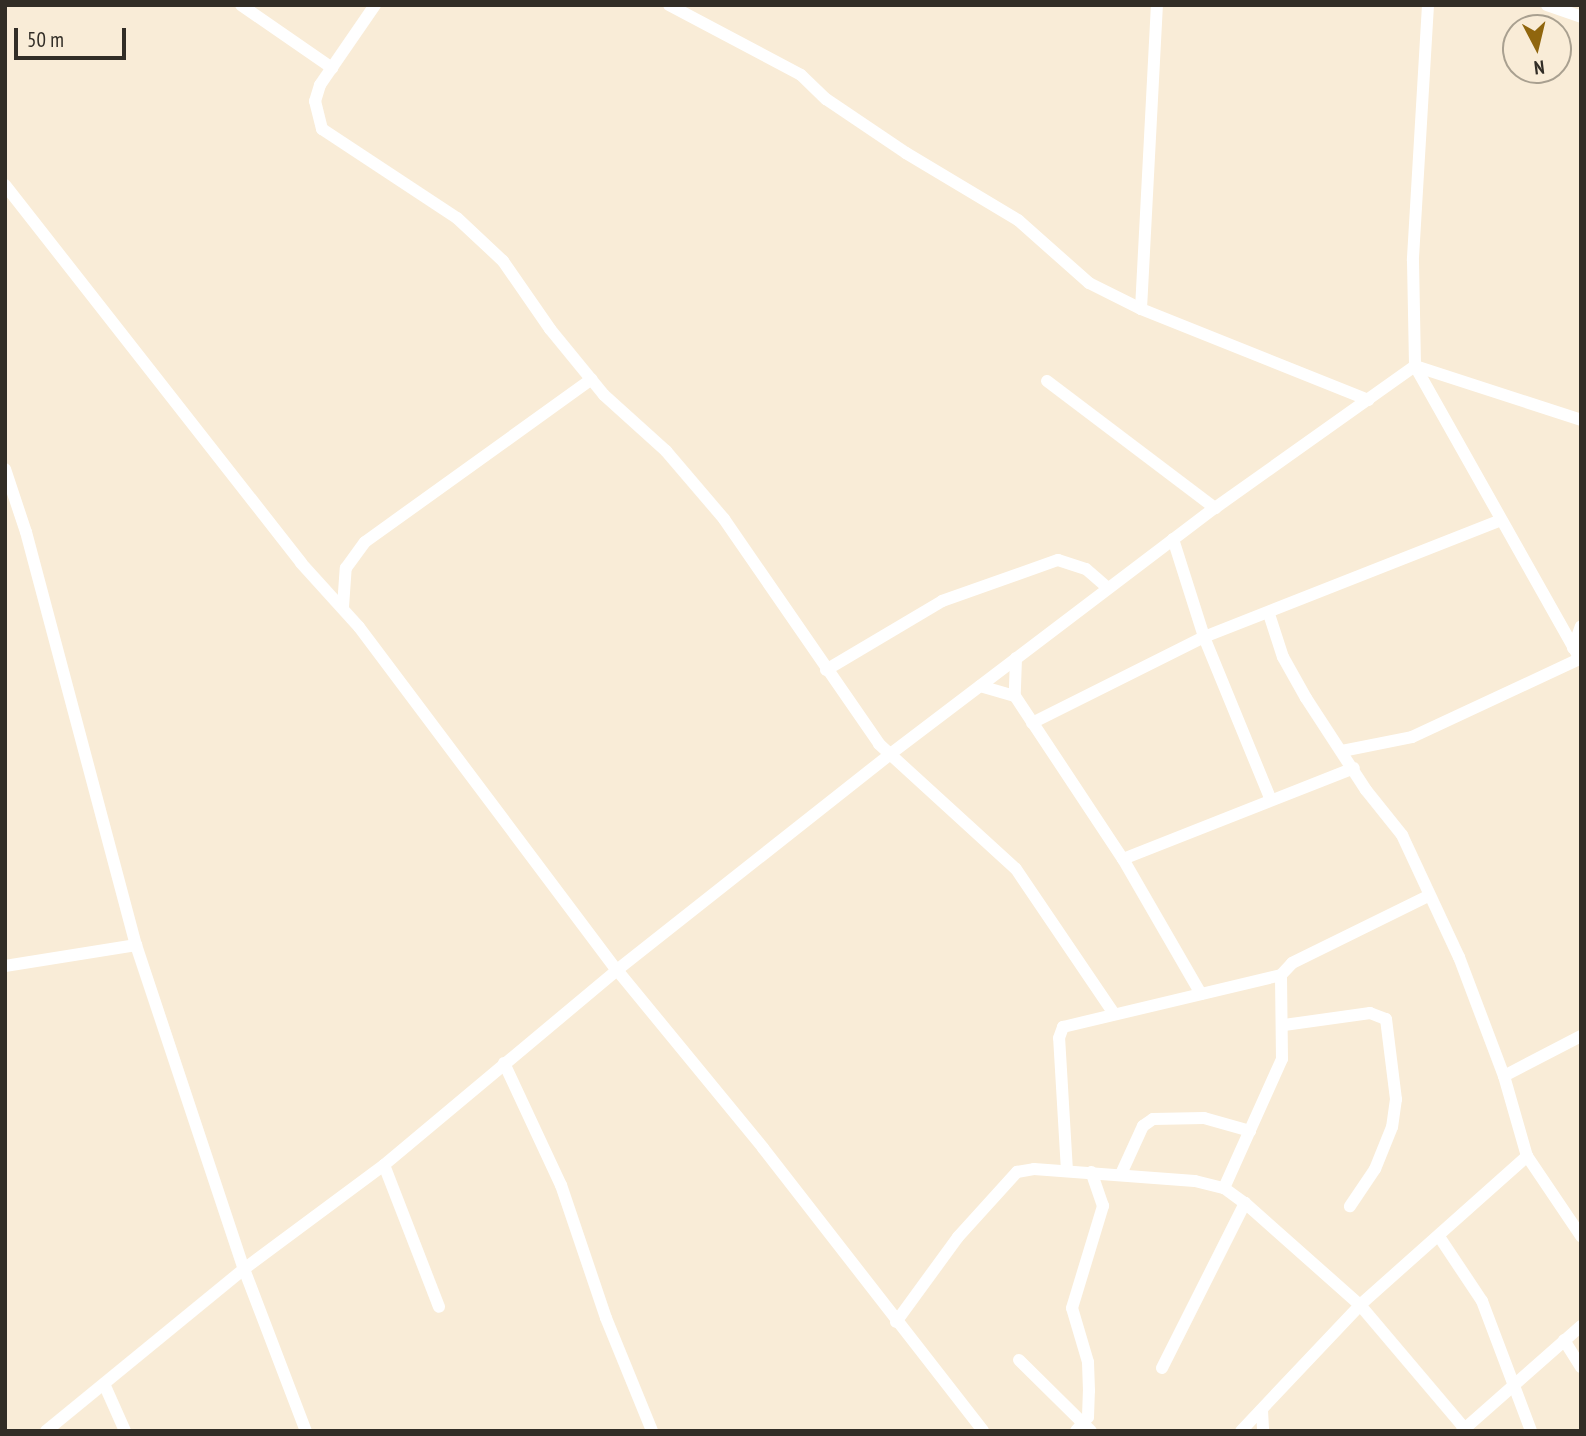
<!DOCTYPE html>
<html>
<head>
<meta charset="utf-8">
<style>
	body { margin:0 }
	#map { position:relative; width:1586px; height:1436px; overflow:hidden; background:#f9ecd7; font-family:"PT Sans Narrow",sans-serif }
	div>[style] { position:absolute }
	.street>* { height:12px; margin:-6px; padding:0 6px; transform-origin:6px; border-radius:6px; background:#fff }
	span { translate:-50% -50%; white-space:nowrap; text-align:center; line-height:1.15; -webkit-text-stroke:7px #f9ecd7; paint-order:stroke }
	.frame { position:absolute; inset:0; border:7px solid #322d26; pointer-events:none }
	.north { position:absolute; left:1502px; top:14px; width:70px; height:70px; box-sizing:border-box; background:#f9ecd7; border:2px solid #a9a090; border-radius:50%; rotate:173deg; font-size:19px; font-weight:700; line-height:28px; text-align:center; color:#322d26 }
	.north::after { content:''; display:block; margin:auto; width:24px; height:32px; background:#90660e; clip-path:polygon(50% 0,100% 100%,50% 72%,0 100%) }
	.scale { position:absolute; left:14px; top:28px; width:112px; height:32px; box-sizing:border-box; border:4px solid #322d26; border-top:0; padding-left:9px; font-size:21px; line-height:24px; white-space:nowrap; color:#322d26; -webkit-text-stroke:5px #f9ecd7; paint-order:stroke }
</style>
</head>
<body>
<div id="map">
	<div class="street">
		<i style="left:241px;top:5px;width:111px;rotate:34.7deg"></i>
		<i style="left:375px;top:5px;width:97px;rotate:124.5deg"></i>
		<i style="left:320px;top:85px;width:17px;rotate:107deg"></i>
		<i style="left:315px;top:101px;width:29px;rotate:76deg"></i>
		<i style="left:322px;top:129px;width:162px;rotate:33.4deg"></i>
		<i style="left:457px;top:218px;width:63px;rotate:43.1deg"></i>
		<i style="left:503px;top:261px;width:83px;rotate:55.3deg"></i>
		<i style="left:550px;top:329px;width:85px;rotate:50.7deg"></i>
		<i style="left:604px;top:395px;width:84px;rotate:42.1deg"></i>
		<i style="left:666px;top:451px;width:89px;rotate:49.5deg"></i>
		<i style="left:724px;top:519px;width:273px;rotate:55.4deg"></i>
		<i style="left:879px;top:744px;width:185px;rotate:42.4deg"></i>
		<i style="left:1016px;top:869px;width:175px;rotate:55.9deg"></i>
		<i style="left:669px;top:5px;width:149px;rotate:27.9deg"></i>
		<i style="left:801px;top:75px;width:35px;rotate:44deg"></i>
		<i style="left:826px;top:99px;width:97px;rotate:34deg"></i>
		<i style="left:906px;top:153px;width:131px;rotate:30.9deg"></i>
		<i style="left:1018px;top:220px;width:95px;rotate:41.6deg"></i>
		<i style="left:1089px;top:283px;width:58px;rotate:26.6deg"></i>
		<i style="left:1141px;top:309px;width:245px;rotate:21.8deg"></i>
		<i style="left:1428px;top:5px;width:256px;rotate:93.4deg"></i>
		<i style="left:1413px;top:261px;width:105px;rotate:88.9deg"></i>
		<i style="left:1415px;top:366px;width:338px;rotate:60.6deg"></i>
		<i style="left:1547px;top:5px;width:36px;rotate:19deg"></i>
		<i style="left:5px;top:185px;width:480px;rotate:51.9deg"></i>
		<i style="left:301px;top:563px;width:86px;rotate:47.8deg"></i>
		<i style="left:359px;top:627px;width:429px;rotate:53.1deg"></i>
		<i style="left:617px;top:970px;width:230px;rotate:50.6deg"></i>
		<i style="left:763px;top:1148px;width:358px;rotate:52.1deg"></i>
		<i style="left:1141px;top:309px;width:304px;rotate:-87deg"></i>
		<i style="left:1047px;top:381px;width:211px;rotate:37.1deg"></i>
		<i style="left:5px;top:469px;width:66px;rotate:71.6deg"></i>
		<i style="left:26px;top:532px;width:427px;rotate:75.1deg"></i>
		<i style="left:136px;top:945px;width:342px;rotate:71.6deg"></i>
		<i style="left:244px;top:1269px;width:173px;rotate:69.1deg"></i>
		<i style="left:1173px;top:539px;width:103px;rotate:72.4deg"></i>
		<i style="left:1204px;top:637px;width:176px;rotate:67.7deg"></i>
		<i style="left:343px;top:607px;width:39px;rotate:-86deg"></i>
		<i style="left:346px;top:568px;width:32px;rotate:-54deg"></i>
		<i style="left:365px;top:542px;width:279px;rotate:-35.7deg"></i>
		<i style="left:1269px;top:614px;width:45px;rotate:72deg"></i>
		<i style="left:1283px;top:657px;width:47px;rotate:60.7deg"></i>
		<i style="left:1306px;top:698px;width:110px;rotate:56.9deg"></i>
		<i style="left:1366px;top:790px;width:58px;rotate:51.3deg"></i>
		<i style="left:1402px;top:835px;width:135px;rotate:65deg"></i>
		<i style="left:1459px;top:957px;width:127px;rotate:69.3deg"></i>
		<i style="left:1504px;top:1076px;width:83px;rotate:74deg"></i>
		<i style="left:1527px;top:1156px;width:97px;rotate:56deg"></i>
		<i style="left:1573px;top:648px;width:23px;rotate:-70deg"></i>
		<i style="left:1016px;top:658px;width:38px;rotate:92deg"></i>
		<i style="left:1015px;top:696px;width:196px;rotate:56.5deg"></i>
		<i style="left:1123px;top:859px;width:156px;rotate:60deg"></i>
		<i style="left:826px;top:670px;width:135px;rotate:-30.7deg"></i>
		<i style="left:942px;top:601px;width:123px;rotate:-19.5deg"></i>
		<i style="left:1058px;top:560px;width:29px;rotate:18deg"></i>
		<i style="left:1086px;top:569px;width:29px;rotate:41deg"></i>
		<i style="left:980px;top:686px;width:36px;rotate:16deg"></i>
		<i style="left:1032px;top:723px;width:192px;rotate:-26.6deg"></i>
		<i style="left:1204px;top:637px;width:317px;rotate:-21.5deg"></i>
		<i style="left:1342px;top:751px;width:71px;rotate:-11.3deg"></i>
		<i style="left:1412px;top:737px;width:184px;rotate:-25deg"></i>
		<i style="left:1123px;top:859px;width:248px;rotate:-21.5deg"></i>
		<i style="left:5px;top:966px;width:133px;rotate:-9.1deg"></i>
		<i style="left:1284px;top:1025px;width:87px;rotate:-7.9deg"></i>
		<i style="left:1370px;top:1013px;width:17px;rotate:21deg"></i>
		<i style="left:1386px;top:1019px;width:81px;rotate:82.9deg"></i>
		<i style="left:1396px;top:1099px;width:28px;rotate:98deg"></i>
		<i style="left:1392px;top:1127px;width:45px;rotate:112deg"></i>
		<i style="left:1375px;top:1169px;width:45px;rotate:124deg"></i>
		<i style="left:504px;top:1063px;width:135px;rotate:65deg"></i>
		<i style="left:561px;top:1185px;width:140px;rotate:71.3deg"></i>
		<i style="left:606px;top:1318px;width:122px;rotate:67.8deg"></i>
		<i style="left:1504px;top:1076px;width:87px;rotate:-27.5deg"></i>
		<i style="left:384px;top:1165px;width:152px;rotate:68.8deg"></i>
		<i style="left:1067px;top:1171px;width:133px;rotate:-93.4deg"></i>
		<i style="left:1059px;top:1038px;width:12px;rotate:-70deg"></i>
		<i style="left:1063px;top:1027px;width:224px;rotate:-13.4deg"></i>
		<i style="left:1281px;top:975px;width:16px;rotate:-47deg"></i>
		<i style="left:1292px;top:963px;width:152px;rotate:-26.2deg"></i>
		<i style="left:1121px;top:1174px;width:53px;rotate:-65.4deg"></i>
		<i style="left:1143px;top:1126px;width:12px;rotate:-35deg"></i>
		<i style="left:1153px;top:1119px;width:51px;rotate:-1.1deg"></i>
		<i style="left:1204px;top:1118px;width:48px;rotate:15.8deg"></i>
		<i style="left:1224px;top:1188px;width:141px;rotate:-65.8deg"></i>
		<i style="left:1282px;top:1059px;width:84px;rotate:-90.7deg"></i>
		<i style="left:1440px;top:1238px;width:76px;rotate:56.3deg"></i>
		<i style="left:1482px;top:1301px;width:139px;rotate:69.3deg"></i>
		<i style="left:896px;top:1322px;width:105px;rotate:-53.9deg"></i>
		<i style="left:958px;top:1237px;width:88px;rotate:-47.8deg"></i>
		<i style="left:1017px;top:1172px;width:17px;rotate:-10deg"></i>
		<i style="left:1034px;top:1169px;width:161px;rotate:4.3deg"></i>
		<i style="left:1195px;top:1181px;width:30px;rotate:14deg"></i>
		<i style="left:1224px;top:1188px;width:26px;rotate:36deg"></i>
		<i style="left:1245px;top:1203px;width:154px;rotate:41.6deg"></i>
		<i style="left:1360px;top:1305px;width:162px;rotate:49.7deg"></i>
		<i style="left:1564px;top:1340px;width:32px;rotate:58deg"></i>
		<i style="left:1019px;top:1360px;width:101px;rotate:44.6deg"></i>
		<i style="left:1162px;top:1368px;width:185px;rotate:-63.3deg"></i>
		<i style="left:105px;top:1386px;width:49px;rotate:66deg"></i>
		<i style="left:1262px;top:1410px;width:21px;rotate:87deg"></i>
		<i style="left:46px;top:1431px;width:256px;rotate:-39.3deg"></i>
		<i style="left:244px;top:1269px;width:174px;rotate:-36.6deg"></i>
		<i style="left:384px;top:1165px;width:304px;rotate:-39.9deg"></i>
		<i style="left:617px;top:970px;width:352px;rotate:-38.3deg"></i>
		<i style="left:893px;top:752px;width:404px;rotate:-37.2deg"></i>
		<i style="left:1215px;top:508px;width:245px;rotate:-35.4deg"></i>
		<i style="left:1415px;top:366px;width:175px;rotate:18deg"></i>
		<i style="left:1076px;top:1431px;width:18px;rotate:-49deg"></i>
		<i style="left:1088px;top:1417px;width:26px;rotate:-88deg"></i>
		<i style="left:1089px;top:1391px;width:29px;rotate:-92deg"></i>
		<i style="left:1088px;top:1362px;width:56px;rotate:-106.5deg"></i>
		<i style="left:1072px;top:1308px;width:107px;rotate:-73.1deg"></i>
		<i style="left:1103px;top:1206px;width:36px;rotate:-109deg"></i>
		<i style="left:1241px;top:1431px;width:173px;rotate:-46.6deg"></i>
		<i style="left:1360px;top:1305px;width:224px;rotate:-41.7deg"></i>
		<i style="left:1462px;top:1431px;width:159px;rotate:-41.4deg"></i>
	</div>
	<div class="frame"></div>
	<div class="north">N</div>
	<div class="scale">50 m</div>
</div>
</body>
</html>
